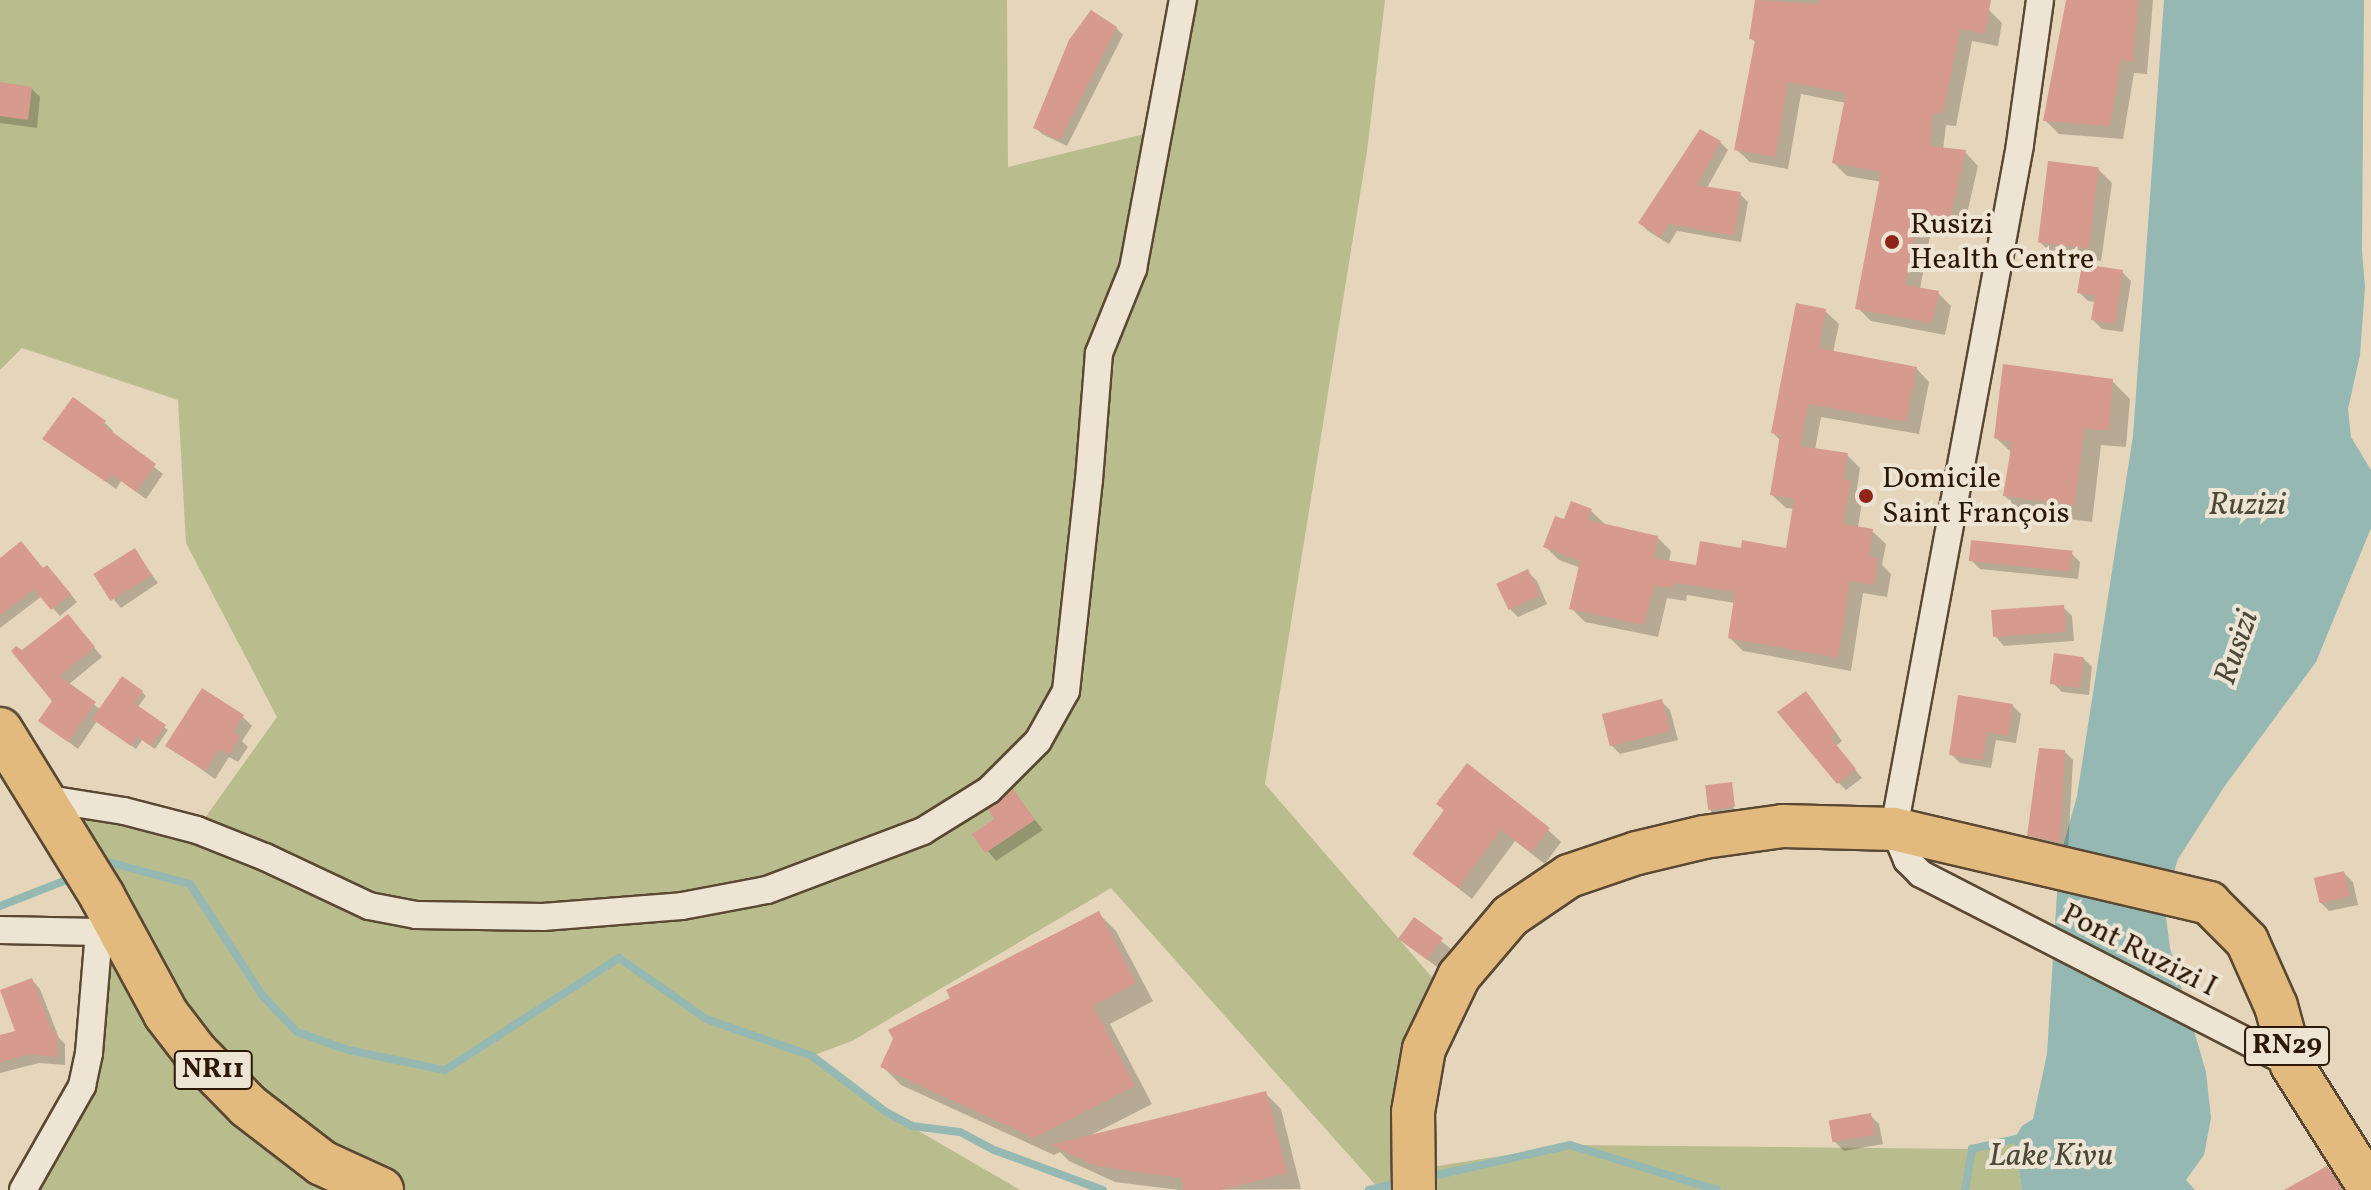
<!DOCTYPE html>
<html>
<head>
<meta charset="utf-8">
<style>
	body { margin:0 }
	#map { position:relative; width:2371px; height:1190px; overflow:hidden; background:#e5d5bb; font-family:Vollkorn,serif }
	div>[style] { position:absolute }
	.green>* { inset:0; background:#b9bc8d }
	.water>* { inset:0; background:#96b8b3 }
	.shadow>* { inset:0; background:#0003; transform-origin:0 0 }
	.stream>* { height:8px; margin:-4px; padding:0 4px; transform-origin:4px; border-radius:4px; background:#96b8b3 }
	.building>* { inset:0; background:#d79a8e; transform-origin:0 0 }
	.roads { filter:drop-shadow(2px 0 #5a4833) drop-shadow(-2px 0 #5a4833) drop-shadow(0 2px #5a4833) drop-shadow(0 -2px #5a4833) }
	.street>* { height:26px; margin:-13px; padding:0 13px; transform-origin:13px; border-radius:13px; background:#eee4d3 }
	.primary>* { height:42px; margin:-21px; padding:0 21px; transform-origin:21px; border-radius:21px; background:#e2ba7e }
	.highway>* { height:44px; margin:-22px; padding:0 22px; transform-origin:22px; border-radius:22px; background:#e2ba7e }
	.dots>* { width:22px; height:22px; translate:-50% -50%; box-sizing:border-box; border:4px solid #eee4d3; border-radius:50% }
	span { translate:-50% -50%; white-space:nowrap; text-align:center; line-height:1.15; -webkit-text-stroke:8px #eee4d3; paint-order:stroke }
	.shield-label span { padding:2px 6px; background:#eee4d3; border:2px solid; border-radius:6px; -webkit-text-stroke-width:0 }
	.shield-label { font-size:28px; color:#2b1906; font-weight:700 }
	.poi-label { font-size:30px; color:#2b1906 }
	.left { translate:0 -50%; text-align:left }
	.street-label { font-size:30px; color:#2b1906 }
	.water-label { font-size:32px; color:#4b493a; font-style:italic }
</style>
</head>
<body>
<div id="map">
	<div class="green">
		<i style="clip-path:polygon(0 0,1007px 0,1008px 167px,1157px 131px,1183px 0,1385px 0,1367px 151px,1265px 784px,1449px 997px,1413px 1170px,1570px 1145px,1972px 1149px,2014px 1139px,2022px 1190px,1380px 1190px,1111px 888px,852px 1041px,812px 1056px,886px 1112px,1020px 1190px,23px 1190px,73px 1105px,99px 932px,42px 798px,197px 829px,277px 717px,186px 543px,178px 400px,22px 348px,0 370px)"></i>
	</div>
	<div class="water">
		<i style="clip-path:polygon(2164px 0,2364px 0,2362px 251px,2365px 287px,2360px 355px,2348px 409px,2351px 437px,2371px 470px,2371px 528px,2316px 662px,2224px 787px,2178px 859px,2164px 902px,2170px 948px,2206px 1072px,2211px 1118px,2204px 1155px,2186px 1180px,2195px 1190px,2022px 1190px,2014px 1139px,2022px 1126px,2033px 1119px,2047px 1054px,2059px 861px,2077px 796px,2133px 436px)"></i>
	</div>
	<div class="shadow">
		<i style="clip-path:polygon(1757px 0,1935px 0,1989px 10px,2002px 23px,1998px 46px,1972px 41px,1956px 126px,1946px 125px,1943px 150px,1965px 152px,1978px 166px,1963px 231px,1932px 225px,1920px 289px,1938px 293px,1951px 306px,1945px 335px,1871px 321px,1858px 308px,1882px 182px,1847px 176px,1834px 163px,1846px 103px,1801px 94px,1788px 169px,1750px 162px,1736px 149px,1756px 43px,1751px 38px)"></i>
		<i style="clip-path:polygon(2069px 0,2153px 0,2147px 74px,2134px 73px,2123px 139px,2059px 134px,2045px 120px)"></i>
		<i style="clip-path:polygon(1116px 28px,1123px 35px,1067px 146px,1042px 134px,1035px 127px)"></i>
		<i style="clip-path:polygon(0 84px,31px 88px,40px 97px,37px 128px,0 123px)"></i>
		<i style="clip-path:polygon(1720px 142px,1728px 150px,1707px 188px,1740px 194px,1748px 202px,1741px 242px,1677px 231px,1669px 244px,1648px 231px,1640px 223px)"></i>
		<i style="clip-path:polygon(2098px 169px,2112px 183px,2101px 261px,2053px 255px,2039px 241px)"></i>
		<i style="clip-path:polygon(2122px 272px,2131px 281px,2123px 332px,2102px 329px,2093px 320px,2096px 302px,2088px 301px,2079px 292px)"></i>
		<i style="clip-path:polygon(1825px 311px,1839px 324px,1833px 353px,1916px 368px,1929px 382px,1919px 434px,1821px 417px,1815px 450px,1847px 455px,1860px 468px,1857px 489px,1863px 495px,1858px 528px,1872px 531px,1886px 544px,1882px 565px,1891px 574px,1887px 597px,1863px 593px,1851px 671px,1743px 651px,1730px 638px,1735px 603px,1687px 595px,1686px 601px,1667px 598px,1658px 637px,1585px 622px,1571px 608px,1581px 568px,1559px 560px,1546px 547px,1565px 522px,1591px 511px,1605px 524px,1658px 538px,1671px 551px,1669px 562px,1698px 567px,1743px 550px,1788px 550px,1795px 509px,1786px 508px,1772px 495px,1781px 441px,1773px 433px)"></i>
		<i style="clip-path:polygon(2112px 381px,2130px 399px,2126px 447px,2101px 445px,2092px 522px,2022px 513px,2005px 496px,2012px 453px,1996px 438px)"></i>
		<i style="clip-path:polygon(105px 423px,113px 431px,111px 434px,163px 474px,146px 499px,121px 481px,116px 489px,45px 438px)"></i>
		<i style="clip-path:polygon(134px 550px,158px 583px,121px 608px,114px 600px)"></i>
		<i style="clip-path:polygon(2071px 553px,2080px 562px,2078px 579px,1980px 569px,1971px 560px)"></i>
		<i style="clip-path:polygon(0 561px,55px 575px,77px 602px,60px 616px,42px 596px,0 628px)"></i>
		<i style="clip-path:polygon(1528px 572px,1537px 581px,1547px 604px,1518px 617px,1509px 608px)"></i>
		<i style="clip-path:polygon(2063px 607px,2072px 616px,2074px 641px,2004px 646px,1996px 637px)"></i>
		<i style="clip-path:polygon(76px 625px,102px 657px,68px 685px,101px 710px,142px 692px,146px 696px,137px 708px,168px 730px,155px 749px,142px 740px,136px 749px,97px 721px,78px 749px,40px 721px,55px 700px,22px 653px)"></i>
		<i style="clip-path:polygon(2083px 658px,2092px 667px,2089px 695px,2062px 692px,2053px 683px)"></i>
		<i style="clip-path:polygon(1661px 701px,1670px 710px,1678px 740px,1620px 754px,1611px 745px)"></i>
		<i style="clip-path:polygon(1813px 701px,1842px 741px,1836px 746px,1862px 778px,1846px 790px,1838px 782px)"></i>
		<i style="clip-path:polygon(2012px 705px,2021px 714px,2016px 743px,1996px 740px,1991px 768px,1960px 763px,1951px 754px)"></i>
		<i style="clip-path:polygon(243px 717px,252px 726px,242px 741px,248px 747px,238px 762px,229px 757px,215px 779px,167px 745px)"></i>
		<i style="clip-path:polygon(2064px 751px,2073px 760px,2068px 850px,2039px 844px,2030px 835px)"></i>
		<i style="clip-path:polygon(1731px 784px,1734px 811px,1714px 814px,1710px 810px)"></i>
		<i style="clip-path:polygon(1013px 791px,1043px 830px,996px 861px,975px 835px,997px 820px)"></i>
		<i style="clip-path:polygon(1446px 811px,1548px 830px,1561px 842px,1545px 864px,1515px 841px,1472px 899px,1415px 854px)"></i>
		<i style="clip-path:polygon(2344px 873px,2353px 882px,2358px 905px,2329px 911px,2320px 902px)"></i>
		<i style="clip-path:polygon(1098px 913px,1116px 931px,1153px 1001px,1110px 1024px,1152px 1104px,1091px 1135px,1265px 1093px,1281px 1109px,1301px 1189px,1179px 1190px,1115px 1182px,1069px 1161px,1060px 1152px,1054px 1155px,901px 1085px,883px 1067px,953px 999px)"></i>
		<i style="left:1414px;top:920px;width:47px;height:23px;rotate:38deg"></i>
		<i style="clip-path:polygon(32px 980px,40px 989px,59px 1038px,65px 1044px,65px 1065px,39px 1063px,0 1073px,0 1037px,18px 1032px)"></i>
		<i style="clip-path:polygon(1870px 1115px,1879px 1124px,1883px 1144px,1844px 1151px,1835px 1142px)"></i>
		<i style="clip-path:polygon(2327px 1168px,2347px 1190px,2303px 1190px)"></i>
	</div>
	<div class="stream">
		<i style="left:98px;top:868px;width:15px;rotate:-20deg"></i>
		<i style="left:112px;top:863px;width:81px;rotate:15.1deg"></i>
		<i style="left:190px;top:884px;width:132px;rotate:57deg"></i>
		<i style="left:262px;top:995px;width:51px;rotate:46.6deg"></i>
		<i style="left:297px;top:1032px;width:54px;rotate:19.4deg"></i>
		<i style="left:348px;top:1050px;width:99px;rotate:11.7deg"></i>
		<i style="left:445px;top:1070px;width:207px;rotate:-32.8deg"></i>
		<i style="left:619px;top:958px;width:106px;rotate:35deg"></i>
		<i style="left:706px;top:1019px;width:112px;rotate:19.2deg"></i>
		<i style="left:812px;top:1056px;width:93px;rotate:37.1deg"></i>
		<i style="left:886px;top:1112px;width:30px;rotate:28deg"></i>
		<i style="left:912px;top:1126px;width:48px;rotate:7.1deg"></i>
		<i style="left:960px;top:1132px;width:38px;rotate:28deg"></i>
		<i style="left:994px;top:1150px;width:116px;rotate:20.2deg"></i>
		<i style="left:0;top:906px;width:79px;rotate:-21.4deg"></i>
		<i style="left:1424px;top:1178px;width:150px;rotate:-12.7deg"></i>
		<i style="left:1570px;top:1145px;width:154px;rotate:17deg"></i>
		<i style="left:1369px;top:1190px;width:35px;rotate:-13deg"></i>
		<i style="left:1965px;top:1190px;width:42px;rotate:-80.3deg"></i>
		<i style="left:1972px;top:1149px;width:53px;rotate:-13deg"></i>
	</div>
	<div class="building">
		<i style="clip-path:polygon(1755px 0,1818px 4px,1819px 0,1991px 0,1985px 34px,1960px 29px,1943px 113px,1933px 113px,1930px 146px,1966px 150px,1950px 219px,1919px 213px,1905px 285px,1939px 291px,1932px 323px,1855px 309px,1881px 172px,1832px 163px,1846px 93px,1788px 82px,1775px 157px,1734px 150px,1755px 40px,1749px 39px)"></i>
		<i style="clip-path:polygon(2066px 0,2138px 0,2133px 61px,2121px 60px,2110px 126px,2043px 121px)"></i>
		<i style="clip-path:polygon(1091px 10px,1117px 27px,1060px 140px,1033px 128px,1069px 40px)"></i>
		<i style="clip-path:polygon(0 82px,32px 87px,28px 120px,0 116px)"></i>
		<i style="clip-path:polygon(1700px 129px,1721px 141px,1697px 185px,1741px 192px,1734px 236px,1669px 224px,1661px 237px,1638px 223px)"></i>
		<i style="left:2048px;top:161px;width:51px;height:82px;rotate:7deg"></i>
		<i style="clip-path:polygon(2082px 264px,2123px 270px,2115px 324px,2091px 320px,2095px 295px,2077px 293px)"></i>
		<i style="clip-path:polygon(1796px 303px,1826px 309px,1819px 348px,1917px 367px,1906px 422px,1808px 404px,1800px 446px,1848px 453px,1843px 479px,1851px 480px,1843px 524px,1873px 529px,1869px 557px,1878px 558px,1874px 585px,1850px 581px,1838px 658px,1728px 638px,1735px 592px,1674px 583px,1673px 588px,1654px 586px,1644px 625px,1569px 609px,1580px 561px,1543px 547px,1555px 516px,1564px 519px,1571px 501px,1592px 509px,1588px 520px,1658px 536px,1654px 558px,1696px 565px,1700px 541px,1741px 548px,1742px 540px,1786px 548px,1794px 499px,1770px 495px,1780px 435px,1771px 433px)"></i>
		<i style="clip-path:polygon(2003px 364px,2113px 379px,2109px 430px,2084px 429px,2075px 505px,2003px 496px,2012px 442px,1994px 438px)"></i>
		<i style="clip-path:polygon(73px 397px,106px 421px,103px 425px,156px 464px,136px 492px,112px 474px,106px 482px,42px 439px)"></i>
		<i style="left:1971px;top:540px;width:102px;height:21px;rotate:6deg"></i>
		<i style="clip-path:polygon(21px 541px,43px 568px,47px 565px,71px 594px,51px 610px,34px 589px,0 615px,0 558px)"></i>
		<i style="left:135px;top:548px;width:32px;height:49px;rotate:58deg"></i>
		<i style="left:1528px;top:569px;width:29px;height:35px;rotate:65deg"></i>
		<i style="left:2064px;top:605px;width:27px;height:73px;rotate:86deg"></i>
		<i style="clip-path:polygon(68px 614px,95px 647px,59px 676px,96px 702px,68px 742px,38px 721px,52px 701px,11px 651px,16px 646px,22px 650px)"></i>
		<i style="left:2054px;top:653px;width:30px;height:31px;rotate:8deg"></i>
		<i style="clip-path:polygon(122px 676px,143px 691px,134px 703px,166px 725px,151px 746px,137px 737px,131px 746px,92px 719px)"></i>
		<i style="clip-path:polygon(202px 688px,244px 715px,233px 732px,240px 736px,229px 754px,219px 749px,205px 771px,165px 746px)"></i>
		<i style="clip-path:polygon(1806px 691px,1836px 733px,1830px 737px,1856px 769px,1837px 784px,1777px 712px)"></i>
		<i style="clip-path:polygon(1958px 695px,2013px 704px,2008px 736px,1987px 732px,1983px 760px,1949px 755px)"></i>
		<i style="left:1662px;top:699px;width:33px;height:62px;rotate:76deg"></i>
		<i style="clip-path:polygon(2039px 748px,2065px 750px,2060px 842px,2027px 836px)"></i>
		<i style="clip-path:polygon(1467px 763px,1550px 828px,1531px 852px,1501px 830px,1458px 888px,1412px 854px,1444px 810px,1436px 804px)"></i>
		<i style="left:1732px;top:782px;width:25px;height:27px;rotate:83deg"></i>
		<i style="clip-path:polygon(1013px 789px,1035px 820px,985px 853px,972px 834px,994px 819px,988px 809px)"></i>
		<i style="left:2344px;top:871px;width:26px;height:31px;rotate:77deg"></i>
		<i style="clip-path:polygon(1099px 911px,1136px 983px,1093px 1006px,1135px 1086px,1034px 1138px,880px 1067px,893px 1039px,888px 1030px,950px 998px,946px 990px)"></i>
		<i style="left:1414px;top:917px;width:36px;height:27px;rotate:36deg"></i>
		<i style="clip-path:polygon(32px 978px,53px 1033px,57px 1033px,57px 1057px,29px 1054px,0 1062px,0 1035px,15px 1031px,0 990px)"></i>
		<i style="clip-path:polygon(1266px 1091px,1287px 1173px,1220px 1190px,1184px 1190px,1181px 1178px,1097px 1166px,1051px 1145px)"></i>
		<i style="left:1871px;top:1113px;width:22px;height:43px;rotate:80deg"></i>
		<i style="clip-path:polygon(2327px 1166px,2343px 1190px,2284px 1190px)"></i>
	</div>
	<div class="roads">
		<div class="street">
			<i style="left:2040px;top:0;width:146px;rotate:97.9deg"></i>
			<i style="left:2020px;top:145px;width:696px;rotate:100.44deg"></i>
			<i style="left:1894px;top:829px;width:34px;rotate:67deg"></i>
			<i style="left:1907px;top:860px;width:20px;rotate:45deg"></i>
			<i style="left:1921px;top:874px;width:417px;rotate:27.2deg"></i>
			<i style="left:42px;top:798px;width:83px;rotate:9deg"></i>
			<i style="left:124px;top:811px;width:75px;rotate:14.6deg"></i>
			<i style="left:197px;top:830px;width:73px;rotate:21.7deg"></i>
			<i style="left:265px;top:857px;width:115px;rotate:25.2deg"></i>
			<i style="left:369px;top:906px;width:48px;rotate:10.8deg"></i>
			<i style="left:416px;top:915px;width:127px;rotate:0.9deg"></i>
			<i style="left:543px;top:917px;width:139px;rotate:-4.5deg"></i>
			<i style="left:682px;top:906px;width:86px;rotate:-10.7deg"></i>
			<i style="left:767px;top:890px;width:167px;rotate:-20.7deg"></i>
			<i style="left:923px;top:831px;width:78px;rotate:-31.8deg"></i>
			<i style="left:989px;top:790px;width:69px;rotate:-45deg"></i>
			<i style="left:1038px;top:741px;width:57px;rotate:-60.8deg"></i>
			<i style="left:1066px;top:691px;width:212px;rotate:-83.8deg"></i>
			<i style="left:1089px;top:480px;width:127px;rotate:-85.5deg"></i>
			<i style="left:1099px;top:353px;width:91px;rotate:-68deg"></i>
			<i style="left:1133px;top:269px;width:274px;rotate:-79.5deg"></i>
			<i style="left:0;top:930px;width:99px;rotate:1.2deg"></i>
			<i style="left:99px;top:932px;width:17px;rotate:-21deg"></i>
			<i style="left:23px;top:1190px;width:120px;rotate:-60.4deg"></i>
			<i style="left:82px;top:1086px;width:34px;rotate:-78deg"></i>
			<i style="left:89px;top:1053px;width:121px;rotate:-85.3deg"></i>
		</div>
		<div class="primary">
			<i style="left:1414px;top:1190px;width:78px;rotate:-90.7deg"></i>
			<i style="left:1413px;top:1112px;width:64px;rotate:-80.1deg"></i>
			<i style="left:1424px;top:1049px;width:81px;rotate:-64.4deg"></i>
			<i style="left:1459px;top:976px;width:79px;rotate:-49.6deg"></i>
			<i style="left:1510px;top:916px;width:71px;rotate:-34.1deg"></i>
			<i style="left:1569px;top:876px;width:72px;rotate:-18.7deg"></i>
			<i style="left:1637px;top:853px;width:69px;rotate:-13.4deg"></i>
			<i style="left:1704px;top:837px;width:80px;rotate:-7.9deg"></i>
			<i style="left:1783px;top:826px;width:111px;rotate:1.5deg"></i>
			<i style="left:1894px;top:829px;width:324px;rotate:13.2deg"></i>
			<i style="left:2209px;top:903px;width:54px;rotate:45deg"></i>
			<i style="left:2247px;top:941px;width:71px;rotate:66deg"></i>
			<i style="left:2276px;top:1006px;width:61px;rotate:74.8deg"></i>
			<i style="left:2292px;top:1065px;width:148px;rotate:57.7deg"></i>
		</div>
		<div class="highway">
			<i style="left:0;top:730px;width:195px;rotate:58.4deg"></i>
			<i style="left:102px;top:896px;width:134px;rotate:61.5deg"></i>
			<i style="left:166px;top:1014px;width:49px;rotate:52.4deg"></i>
			<i style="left:196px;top:1053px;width:74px;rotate:45.5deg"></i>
			<i style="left:248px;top:1106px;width:93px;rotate:37.6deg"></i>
			<i style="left:322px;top:1163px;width:65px;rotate:24.6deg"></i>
		</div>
	</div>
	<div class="dots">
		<i style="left:1892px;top:242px;background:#8f2418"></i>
		<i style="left:1866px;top:496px;background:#8f2418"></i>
	</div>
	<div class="shield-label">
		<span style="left:2287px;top:1046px">RN29</span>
		<span style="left:213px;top:1070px">NR11</span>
	</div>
	<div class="poi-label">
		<span class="left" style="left:1910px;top:242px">Rusizi<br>Health Centre</span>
		<span class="left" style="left:1882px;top:496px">Domicile<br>Saint François</span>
	</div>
	<div class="street-label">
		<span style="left:2139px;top:951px;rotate:27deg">Pont Ruzizi I</span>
	</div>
	<div class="water-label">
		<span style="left:2247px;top:506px">Ruzizi</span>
		<span style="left:2238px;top:648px;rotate:-71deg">Rusizi</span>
		<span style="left:2051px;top:1157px">Lake Kivu</span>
	</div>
</div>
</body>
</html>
